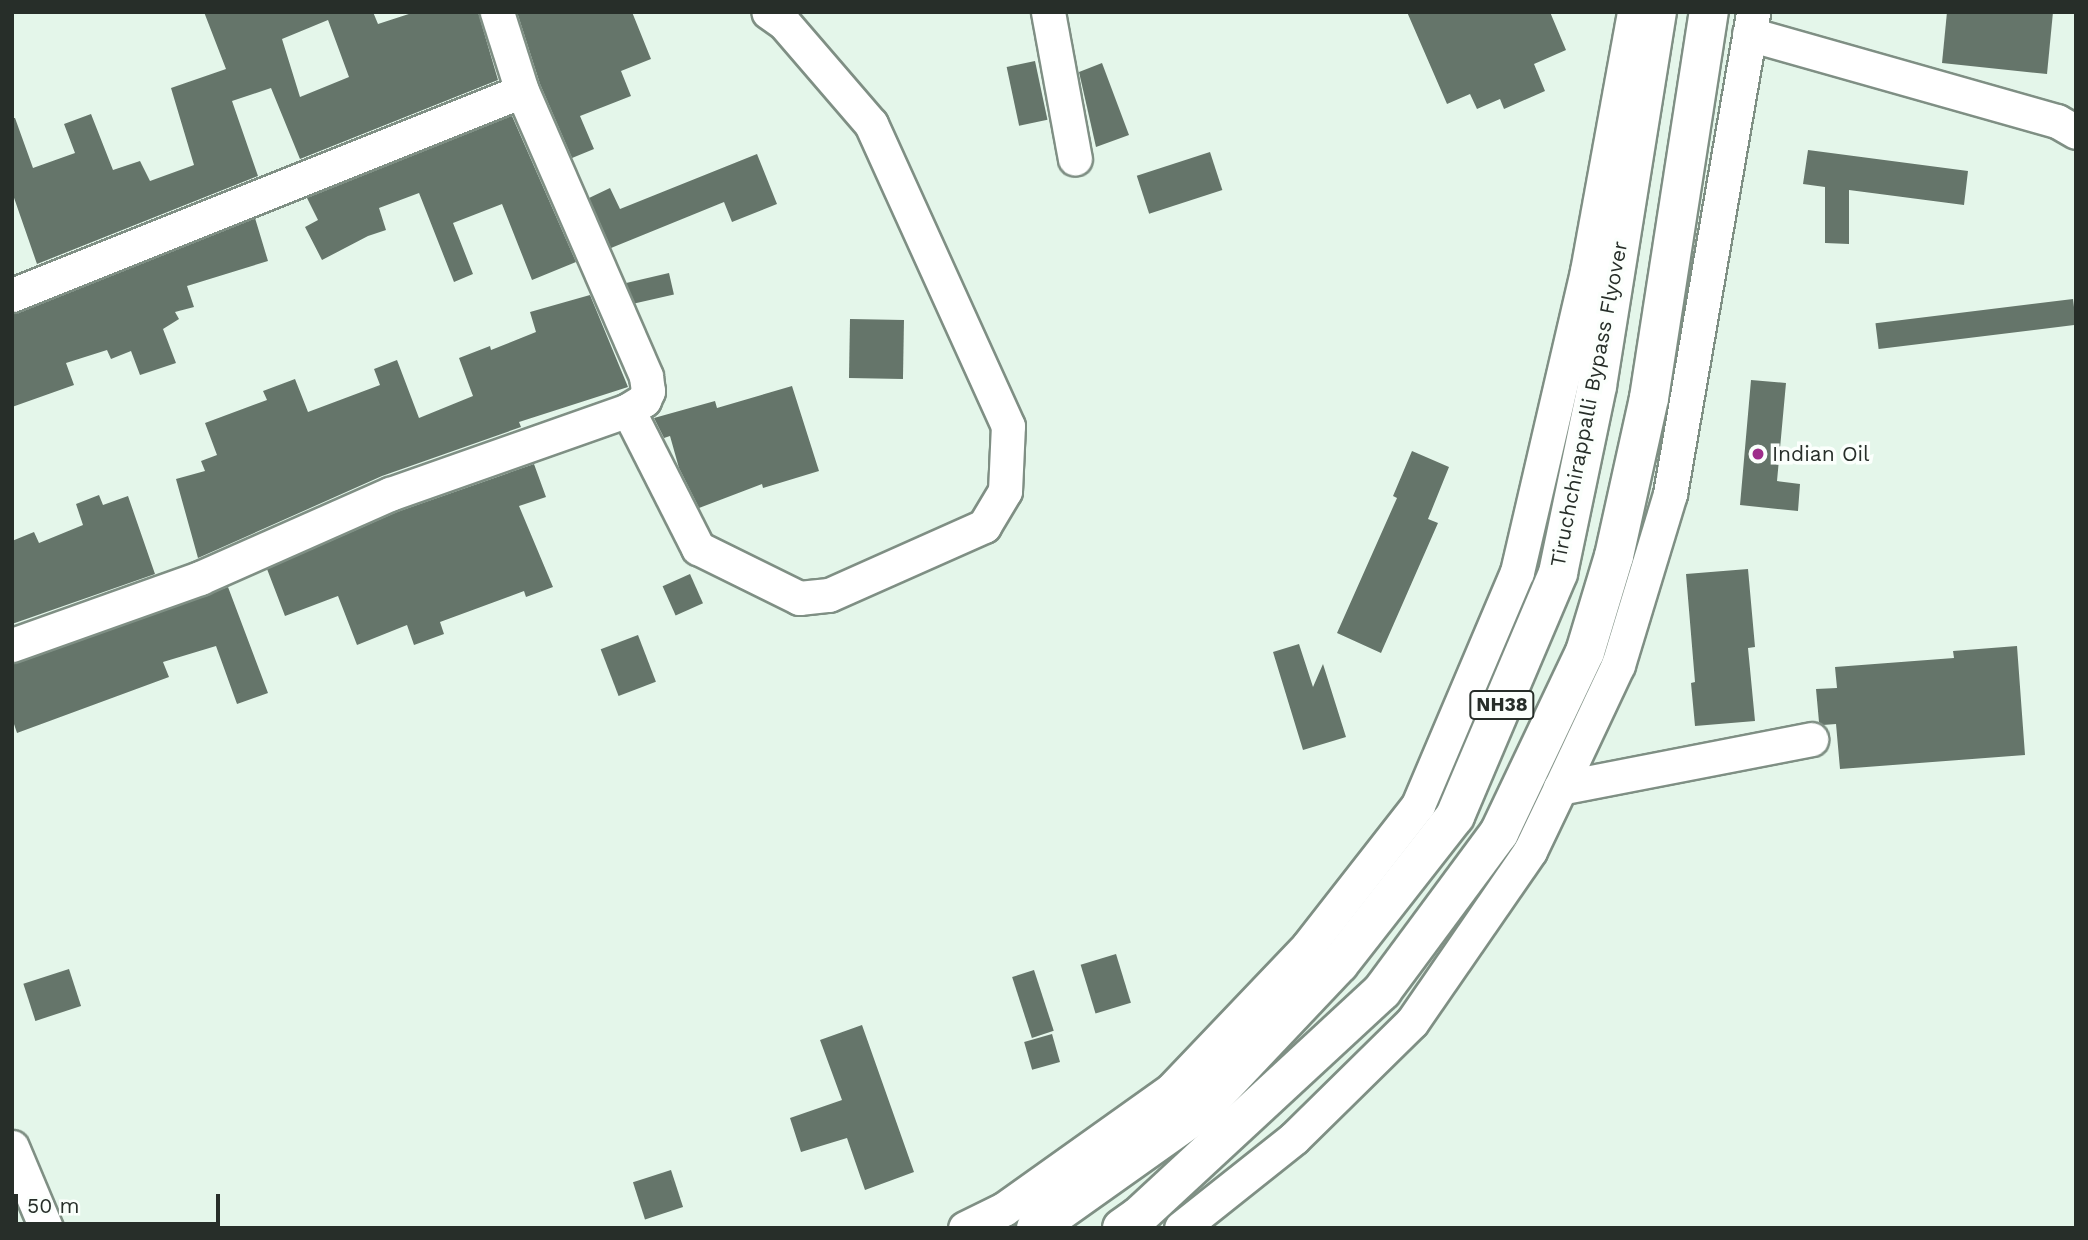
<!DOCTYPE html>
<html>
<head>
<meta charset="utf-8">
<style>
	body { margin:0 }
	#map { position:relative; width:2088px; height:1240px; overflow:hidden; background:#e4f6ea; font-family:"Work Sans",sans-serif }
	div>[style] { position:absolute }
	.building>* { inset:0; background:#65756a; transform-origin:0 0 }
	.roads { filter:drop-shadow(2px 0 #7f8f84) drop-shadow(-2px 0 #7f8f84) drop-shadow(0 2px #7f8f84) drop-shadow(0 -2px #7f8f84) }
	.minor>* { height:33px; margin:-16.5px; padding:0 16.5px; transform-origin:16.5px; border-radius:16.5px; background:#fff }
	.highway>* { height:38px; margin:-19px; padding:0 19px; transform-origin:19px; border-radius:19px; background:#fff }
	.dots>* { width:19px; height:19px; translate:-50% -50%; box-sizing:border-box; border:4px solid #fbfffc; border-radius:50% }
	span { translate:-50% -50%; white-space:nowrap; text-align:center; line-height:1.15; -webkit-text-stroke:7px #fbfffc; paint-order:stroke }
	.shield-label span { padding:2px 5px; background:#fbfffc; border:2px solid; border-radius:5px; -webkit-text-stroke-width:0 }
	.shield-label { font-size:19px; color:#272e29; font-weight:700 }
	.street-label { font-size:21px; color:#272e29 }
	.poi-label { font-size:21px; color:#272e29 }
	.left { translate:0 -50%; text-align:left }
	.frame { position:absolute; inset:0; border:14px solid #272e29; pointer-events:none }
	.scale { position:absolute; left:14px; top:1194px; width:206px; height:32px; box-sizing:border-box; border:4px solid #272e29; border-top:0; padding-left:9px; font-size:21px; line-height:24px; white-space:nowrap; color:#272e29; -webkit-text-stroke:5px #fbfffc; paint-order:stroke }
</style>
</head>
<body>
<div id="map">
	<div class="building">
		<i style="clip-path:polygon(evenodd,204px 12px,373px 12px,378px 24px,415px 12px,478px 12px,498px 80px,300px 159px,271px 88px,232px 101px,258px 176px,37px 264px,12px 192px,12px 118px,15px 118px,33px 168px,75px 153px,64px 124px,91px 114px,113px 170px,140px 161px,150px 181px,194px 165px,171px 88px,226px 69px,204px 12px,328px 20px,349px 77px,300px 97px,282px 39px,328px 20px)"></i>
		<i style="clip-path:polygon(517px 12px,632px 12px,651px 59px,621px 71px,631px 96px,580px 116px,594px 149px,572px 158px,540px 84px)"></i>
		<i style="clip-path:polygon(1407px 12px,1550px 12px,1566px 50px,1534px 64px,1545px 91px,1504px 109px,1500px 99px,1477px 109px,1470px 94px,1447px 104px)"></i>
		<i style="clip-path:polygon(1947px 12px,2053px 12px,2047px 74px,1942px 63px)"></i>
		<i style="left:1035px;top:61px;width:60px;height:29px;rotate:78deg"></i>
		<i style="clip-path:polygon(1102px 63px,1129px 135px,1096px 147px,1079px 72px)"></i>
		<i style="clip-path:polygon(512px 116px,576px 262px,532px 280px,502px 204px,453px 223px,473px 274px,454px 282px,419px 193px,379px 208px,386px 230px,368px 236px,322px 260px,305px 227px,318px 220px,307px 198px)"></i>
		<i style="clip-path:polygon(1808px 150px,1968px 171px,1964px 205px,1849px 190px,1849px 244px,1825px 243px,1825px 187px,1803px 184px)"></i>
		<i style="left:1210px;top:152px;width:40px;height:77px;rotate:72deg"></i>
		<i style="clip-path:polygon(757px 154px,777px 204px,732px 222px,724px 202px,611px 248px,589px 198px,610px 188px,620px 209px)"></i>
		<i style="clip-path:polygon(255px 218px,268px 261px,187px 286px,194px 307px,175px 312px,179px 319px,163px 329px,176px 363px,140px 375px,131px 351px,111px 359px,107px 350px,66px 363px,74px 385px,12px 407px,12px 314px)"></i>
		<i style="left:669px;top:273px;width:22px;height:44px;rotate:77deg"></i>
		<i style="clip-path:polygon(590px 295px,628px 387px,519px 422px,521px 427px,382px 476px,198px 558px,176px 479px,205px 471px,201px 461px,217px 455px,205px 423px,267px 400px,263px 391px,295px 379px,308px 412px,380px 385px,374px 369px,397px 360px,419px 418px,473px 396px,459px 358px,490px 346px,491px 350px,536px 332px,530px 312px)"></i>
		<i style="left:2073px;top:299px;width:26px;height:199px;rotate:83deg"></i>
		<i style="left:850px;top:319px;width:54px;height:59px;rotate:1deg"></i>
		<i style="clip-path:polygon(1751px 380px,1786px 383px,1777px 481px,1800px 484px,1798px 511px,1740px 505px)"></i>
		<i style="clip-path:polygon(792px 386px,819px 471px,763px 488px,762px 484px,699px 508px,679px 468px,670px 436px,664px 438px,654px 418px,715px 401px,717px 408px)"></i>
		<i style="clip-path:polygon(1412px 451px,1449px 467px,1428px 519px,1438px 523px,1381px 653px,1337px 633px,1397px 498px,1393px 496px)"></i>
		<i style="clip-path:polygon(534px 464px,546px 497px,519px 506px,553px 587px,526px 597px,524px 591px,440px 622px,444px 634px,414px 645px,407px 625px,357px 645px,338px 596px,285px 616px,267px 569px,397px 512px)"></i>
		<i style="clip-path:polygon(99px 495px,103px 505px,128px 496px,155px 574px,12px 624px,12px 541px,34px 532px,39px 543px,83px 525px,76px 504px)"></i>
		<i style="clip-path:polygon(1748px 569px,1755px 647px,1748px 648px,1755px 721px,1695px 726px,1691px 683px,1695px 682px,1686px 574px)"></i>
		<i style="left:690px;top:574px;width:32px;height:30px;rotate:66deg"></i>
		<i style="clip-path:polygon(228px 587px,268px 693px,237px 704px,216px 646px,163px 662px,169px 677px,17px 733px,12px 718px,12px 664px)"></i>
		<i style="left:638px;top:635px;width:50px;height:40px;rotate:69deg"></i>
		<i style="clip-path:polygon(1299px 644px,1313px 687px,1323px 664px,1346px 737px,1303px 750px,1273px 652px)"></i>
		<i style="clip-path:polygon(2017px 646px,2025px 755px,1840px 769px,1836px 724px,1823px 725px,1819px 722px,1816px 689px,1837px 688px,1835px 667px,1954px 658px,1953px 651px)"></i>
		<i style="left:1116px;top:954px;width:51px;height:37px;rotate:73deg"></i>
		<i style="left:69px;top:969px;width:39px;height:48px;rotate:72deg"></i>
		<i style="left:1034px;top:970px;width:64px;height:23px;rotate:72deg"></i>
		<i style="clip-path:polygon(862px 1025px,914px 1172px,865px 1190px,847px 1138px,801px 1152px,790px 1118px,842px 1100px,820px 1040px)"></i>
		<i style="left:1052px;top:1034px;width:29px;height:29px;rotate:74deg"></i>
		<i style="left:671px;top:1170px;width:39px;height:40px;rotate:72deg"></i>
	</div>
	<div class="roads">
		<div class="minor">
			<i style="left:1048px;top:12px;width:149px;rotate:79.6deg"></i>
			<i style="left:1749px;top:34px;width:320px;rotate:15.8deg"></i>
			<i style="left:2057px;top:121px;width:22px;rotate:30deg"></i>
			<i style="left:12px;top:295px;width:549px;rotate:-21.8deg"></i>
			<i style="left:628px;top:410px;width:155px;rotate:63.1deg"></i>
			<i style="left:698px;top:548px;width:113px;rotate:26.3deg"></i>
			<i style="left:799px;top:598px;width:30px;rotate:-6deg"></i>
			<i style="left:829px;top:595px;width:170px;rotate:-24deg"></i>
			<i style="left:984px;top:526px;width:41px;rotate:-59deg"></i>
			<i style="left:1005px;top:491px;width:65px;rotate:-87.4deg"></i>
			<i style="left:1008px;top:426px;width:332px;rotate:-114.4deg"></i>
			<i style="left:871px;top:124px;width:133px;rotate:-130.7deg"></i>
			<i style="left:784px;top:23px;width:19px;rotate:-145deg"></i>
			<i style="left:12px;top:645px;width:200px;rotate:-19.6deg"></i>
			<i style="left:200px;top:578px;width:208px;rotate:-23.9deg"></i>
			<i style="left:390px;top:494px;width:252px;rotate:-19.4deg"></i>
			<i style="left:628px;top:410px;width:19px;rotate:-32deg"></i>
			<i style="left:644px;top:400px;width:10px;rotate:-66deg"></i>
			<i style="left:648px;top:391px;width:15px;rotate:-98deg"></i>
			<i style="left:646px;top:376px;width:311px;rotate:-113.5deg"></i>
			<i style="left:522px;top:91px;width:83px;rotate:-107.6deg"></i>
			<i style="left:1560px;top:788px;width:256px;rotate:-11deg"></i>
			<i style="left:12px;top:1147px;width:88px;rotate:67.2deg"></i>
			<i style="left:965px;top:1228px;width:43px;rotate:-26deg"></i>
			<i style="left:1004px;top:1209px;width:206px;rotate:-35.5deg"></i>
			<i style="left:1172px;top:1089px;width:197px;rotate:-46.4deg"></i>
			<i style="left:1308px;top:946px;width:179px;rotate:-52deg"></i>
			<i style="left:1418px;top:805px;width:253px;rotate:-67deg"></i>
			<i style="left:1517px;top:572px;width:309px;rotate:-76.9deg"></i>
			<i style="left:1587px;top:271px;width:263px;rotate:-79.7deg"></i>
			<i style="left:1181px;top:1228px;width:144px;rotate:-38.5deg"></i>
			<i style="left:1294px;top:1138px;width:165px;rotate:-44.5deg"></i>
			<i style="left:1412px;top:1022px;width:208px;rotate:-55.4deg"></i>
			<i style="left:1530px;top:851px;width:70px;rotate:-64.5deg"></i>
			<i style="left:1560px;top:788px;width:136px;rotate:-64.8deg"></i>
			<i style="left:1618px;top:665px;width:179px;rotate:-73.1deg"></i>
			<i style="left:1670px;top:494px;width:489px;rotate:-80.2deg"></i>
		</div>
		<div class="highway">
			<i style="left:1036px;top:1228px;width:200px;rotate:-35.4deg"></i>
			<i style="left:1199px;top:1112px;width:204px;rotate:-46.6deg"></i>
			<i style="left:1339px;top:964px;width:188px;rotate:-51.9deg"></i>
			<i style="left:1455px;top:816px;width:264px;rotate:-67deg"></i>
			<i style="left:1558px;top:573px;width:191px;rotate:-78.2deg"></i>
			<i style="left:1597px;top:386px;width:379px;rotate:-80.9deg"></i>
			<i style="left:1122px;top:1228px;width:19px;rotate:-35deg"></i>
			<i style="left:1138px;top:1217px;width:333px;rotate:-42.8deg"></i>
			<i style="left:1382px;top:991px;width:197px;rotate:-53.5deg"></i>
			<i style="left:1499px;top:833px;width:200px;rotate:-64.6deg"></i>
			<i style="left:1585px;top:652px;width:100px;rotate:-73.2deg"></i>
			<i style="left:1614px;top:556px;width:162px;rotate:-77.5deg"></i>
			<i style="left:1649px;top:398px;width:391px;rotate:-81.2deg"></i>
		</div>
	</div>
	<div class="dots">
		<i style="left:1758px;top:454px;background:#9e2d8a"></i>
	</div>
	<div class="shield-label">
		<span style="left:1502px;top:705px">NH38</span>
	</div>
	<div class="street-label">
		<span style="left:1589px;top:404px;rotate:-79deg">Tiruchchirappalli Bypass Flyover</span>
	</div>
	<div class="poi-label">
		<span class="left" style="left:1772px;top:454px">Indian Oil</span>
	</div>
	<div class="frame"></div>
	<div class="scale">50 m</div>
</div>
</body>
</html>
